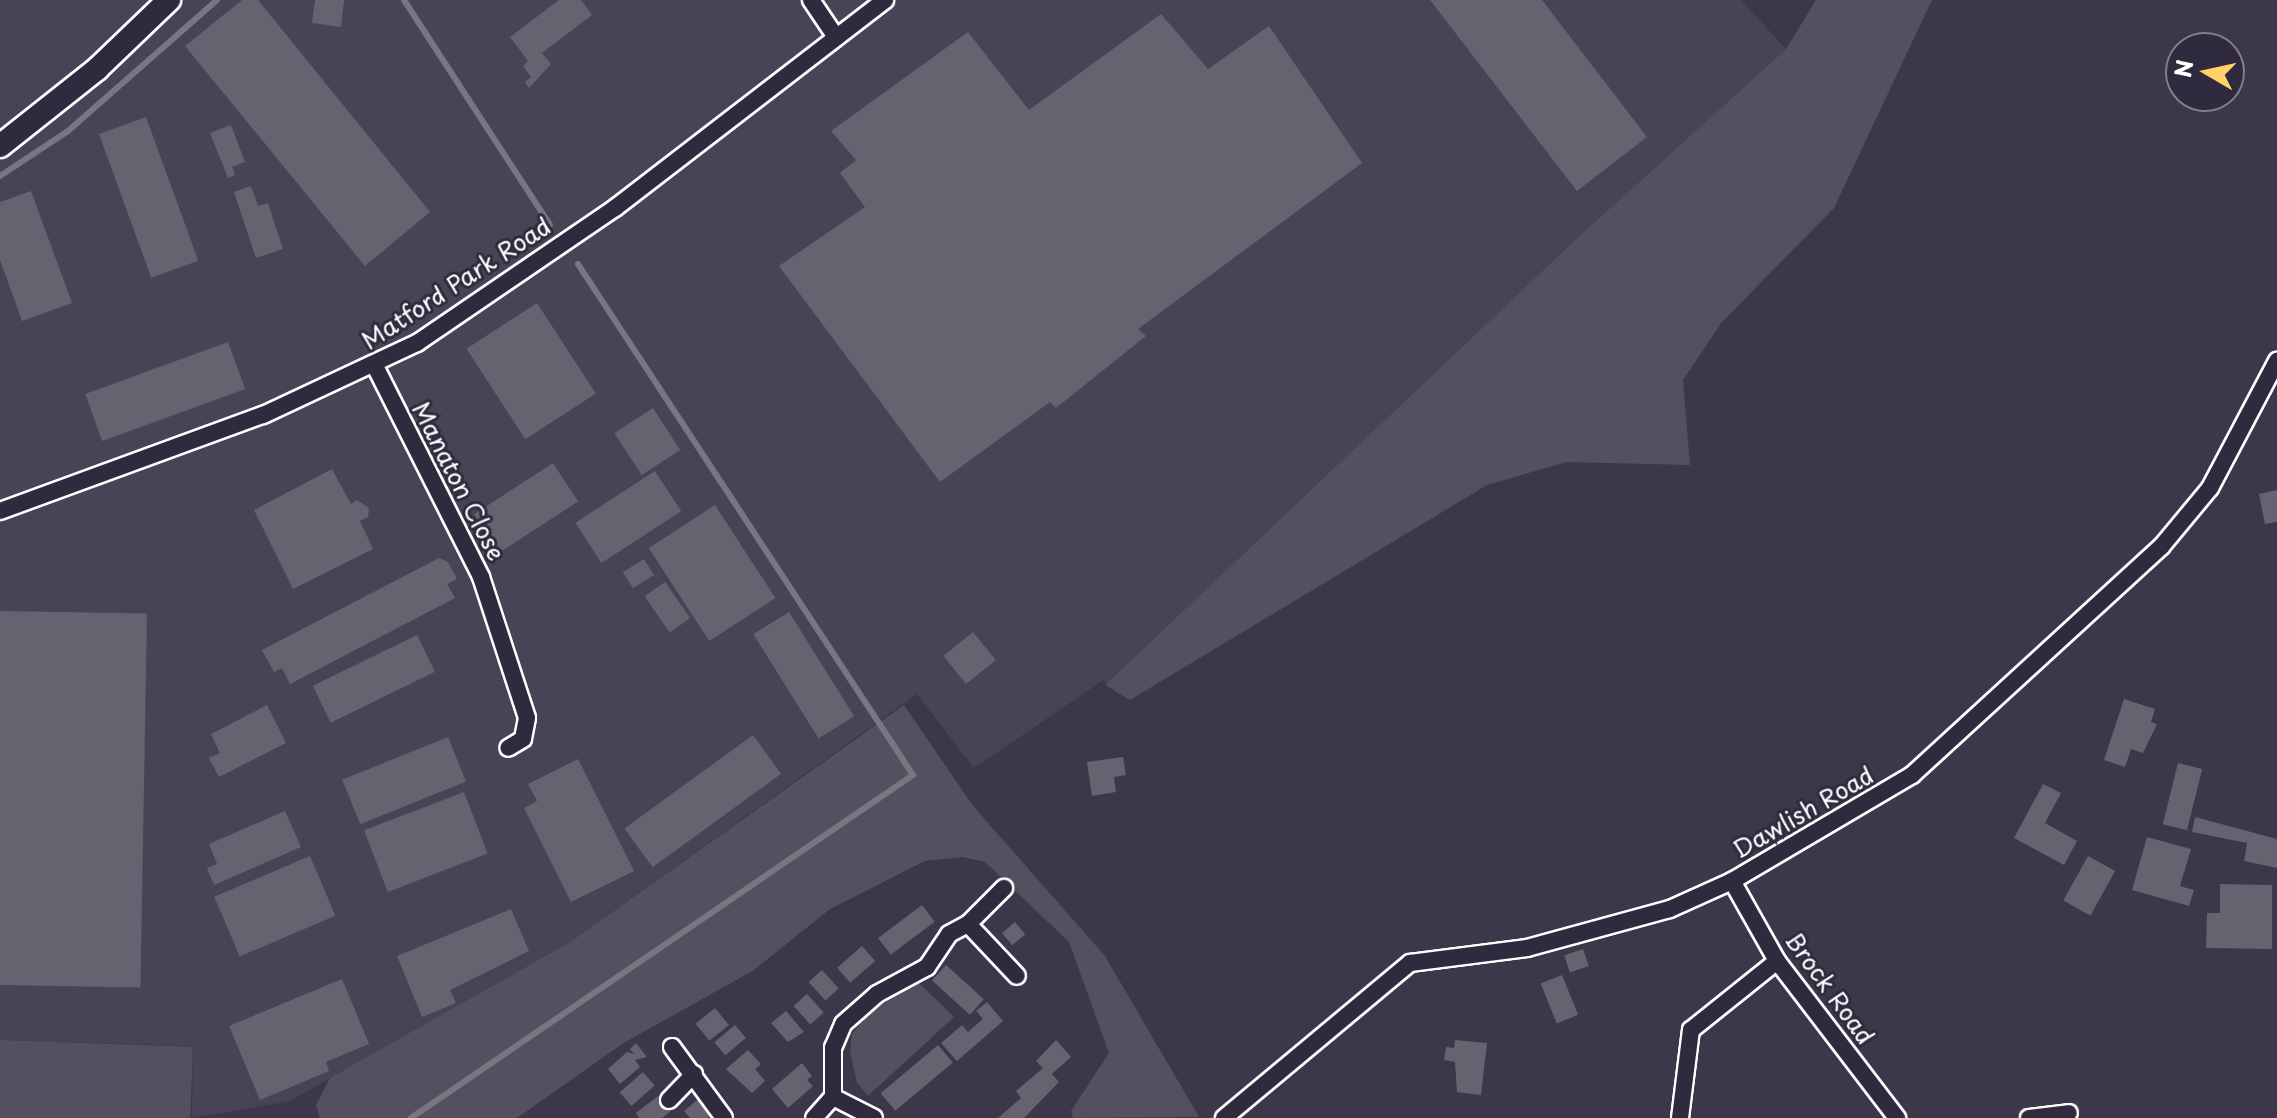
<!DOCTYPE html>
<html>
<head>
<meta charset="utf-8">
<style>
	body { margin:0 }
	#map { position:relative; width:2277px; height:1118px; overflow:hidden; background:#3c3749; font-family:"Playpen Sans",sans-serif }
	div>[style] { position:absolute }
	.built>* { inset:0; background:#494455 }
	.green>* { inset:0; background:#555060; transform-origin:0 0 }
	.stream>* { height:6px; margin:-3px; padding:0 3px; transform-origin:3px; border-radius:3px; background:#797682 }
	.building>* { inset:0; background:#666270; transform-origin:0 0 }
	.roads { filter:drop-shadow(2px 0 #fff) drop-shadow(-2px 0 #fff) drop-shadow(0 2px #fff) drop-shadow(0 -2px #fff) }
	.minor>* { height:16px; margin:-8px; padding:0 8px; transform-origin:8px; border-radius:8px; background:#2f2a3d }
	.secondary>* { height:22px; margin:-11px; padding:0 11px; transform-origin:11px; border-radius:11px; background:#2f2a3d }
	span { translate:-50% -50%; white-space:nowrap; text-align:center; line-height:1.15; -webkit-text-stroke:6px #2f2a3d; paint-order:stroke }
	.street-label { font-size:24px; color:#fff }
	.north { position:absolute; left:2165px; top:32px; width:80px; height:80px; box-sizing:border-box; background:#2f2a3d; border:2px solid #827f8b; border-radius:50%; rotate:279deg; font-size:22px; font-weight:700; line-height:32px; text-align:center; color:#fff }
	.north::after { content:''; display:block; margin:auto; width:28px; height:36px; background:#ffd166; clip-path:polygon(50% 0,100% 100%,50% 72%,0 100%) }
</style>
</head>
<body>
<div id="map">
	<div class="built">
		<i style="clip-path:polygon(0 0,1741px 0,1786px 49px,1575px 240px,1105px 685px,1105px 679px,974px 768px,917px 694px,570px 942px,290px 1101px,192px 1118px,193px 1046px,0 1040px)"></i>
	</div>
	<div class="green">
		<i style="clip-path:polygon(1816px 0,1932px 0,1834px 208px,1722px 322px,1683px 380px,1690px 465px,1567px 462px,1487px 485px,1130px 700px,1105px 685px,1575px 240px,1786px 49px)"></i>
		<i style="clip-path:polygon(904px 705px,973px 806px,1105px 956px,1199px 1117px,1073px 1118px,1071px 1111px,1109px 1053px,1069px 942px,985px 862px,963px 857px,925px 861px,830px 909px,754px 970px,622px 1044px,517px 1118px,320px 1118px,316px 1105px,330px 1078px,570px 942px)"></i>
		<i style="clip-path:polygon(917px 981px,954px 1017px,868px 1096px,857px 1083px,850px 1052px,852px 1034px,866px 1016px)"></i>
		<i style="left:0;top:1040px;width:193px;height:78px;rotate:2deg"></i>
	</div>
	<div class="stream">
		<i style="left:404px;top:0;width:268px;rotate:57deg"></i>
		<i style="left:0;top:176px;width:82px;rotate:-33.5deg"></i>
		<i style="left:68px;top:131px;width:198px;rotate:-41.3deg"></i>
		<i style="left:411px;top:1118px;width:608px;rotate:-34.34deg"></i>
		<i style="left:913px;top:775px;width:611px;rotate:-123.25deg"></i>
	</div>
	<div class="building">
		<i style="clip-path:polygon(242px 0,258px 0,430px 212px,365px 266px,185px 46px)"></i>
		<i style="clip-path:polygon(315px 0,344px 0,341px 27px,312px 23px)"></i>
		<i style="clip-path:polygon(559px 0,581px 0,592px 15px,542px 53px,551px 64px,529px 88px,525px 82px,531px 77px,523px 66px,528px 61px,510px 37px)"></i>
		<i style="clip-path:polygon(1430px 0,1542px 0,1647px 137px,1577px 191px)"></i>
		<i style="clip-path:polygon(1161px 14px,1208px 69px,1269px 26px,1362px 163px,1138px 329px,1146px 336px,1056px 408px,1050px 402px,940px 482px,779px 266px,865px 207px,840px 173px,856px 160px,831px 131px,968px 32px,1029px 110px)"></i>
		<i style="left:146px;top:117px;width:153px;height:50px;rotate:70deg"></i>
		<i style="clip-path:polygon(231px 125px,245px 162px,232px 167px,235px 175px,228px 178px,210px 133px)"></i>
		<i style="clip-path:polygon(251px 186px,258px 206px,268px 203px,283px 249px,256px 258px,234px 192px)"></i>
		<i style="clip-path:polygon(31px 191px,72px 303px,22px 321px,0 260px,0 202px)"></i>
		<i style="left:537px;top:303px;width:108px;height:84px;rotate:57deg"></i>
		<i style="left:228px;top:342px;width:50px;height:152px;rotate:70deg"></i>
		<i style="left:653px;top:408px;width:50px;height:46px;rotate:57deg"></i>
		<i style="left:553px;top:463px;width:46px;height:94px;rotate:57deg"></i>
		<i style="clip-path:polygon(332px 469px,351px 504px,357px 500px,369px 508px,368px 517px,360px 521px,373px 549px,293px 589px,254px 510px)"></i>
		<i style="left:655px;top:471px;width:48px;height:95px;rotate:57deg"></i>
		<i style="clip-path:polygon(2277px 490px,2277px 522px,2265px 524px,2259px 494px)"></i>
		<i style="left:715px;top:505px;width:111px;height:79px;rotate:57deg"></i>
		<i style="clip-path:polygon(439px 558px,448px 562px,457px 579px,447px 584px,455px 598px,290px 684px,282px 668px,274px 672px,262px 650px)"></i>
		<i style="left:644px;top:559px;width:19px;height:25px;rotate:58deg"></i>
		<i style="left:665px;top:582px;width:44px;height:25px;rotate:55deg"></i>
		<i style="left:0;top:611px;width:147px;height:374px;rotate:1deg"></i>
		<i style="left:789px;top:612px;width:123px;height:42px;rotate:58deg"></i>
		<i style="left:973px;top:632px;width:36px;height:38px;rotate:51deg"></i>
		<i style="left:417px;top:635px;width:41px;height:116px;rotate:64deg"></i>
		<i style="clip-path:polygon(2124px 699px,2155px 709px,2151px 722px,2157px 724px,2143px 753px,2131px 749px,2125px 767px,2104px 760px)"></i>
		<i style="clip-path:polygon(267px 705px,286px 743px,219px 777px,209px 758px,220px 753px,211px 734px)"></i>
		<i style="left:753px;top:735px;width:48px;height:159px;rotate:54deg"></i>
		<i style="left:448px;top:737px;width:48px;height:114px;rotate:68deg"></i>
		<i style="clip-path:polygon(1123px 757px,1126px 775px,1114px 777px,1116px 792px,1092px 796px,1087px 762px)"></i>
		<i style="clip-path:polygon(578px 759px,634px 871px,571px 902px,524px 808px,537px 801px,528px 784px)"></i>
		<i style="left:2178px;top:763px;width:25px;height:63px;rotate:14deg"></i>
		<i style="clip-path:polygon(2043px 784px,2061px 793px,2045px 823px,2077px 841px,2064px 865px,2014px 838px)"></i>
		<i style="left:464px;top:792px;width:66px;height:107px;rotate:69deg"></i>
		<i style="clip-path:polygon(285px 811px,301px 847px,214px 885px,207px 868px,217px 864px,209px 844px)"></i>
		<i style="clip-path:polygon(2195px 817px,2277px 839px,2277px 868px,2244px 861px,2247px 843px,2192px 832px)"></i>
		<i style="clip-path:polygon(2147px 837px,2191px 849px,2180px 886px,2194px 890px,2189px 906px,2132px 890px)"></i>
		<i style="left:310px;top:856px;width:65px;height:104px;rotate:67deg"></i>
		<i style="left:2088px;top:856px;width:31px;height:51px;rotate:29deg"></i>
		<i style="clip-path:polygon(2220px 884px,2272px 885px,2272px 949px,2206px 948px,2207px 913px,2220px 913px)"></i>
		<i style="left:922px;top:905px;width:21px;height:55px;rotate:53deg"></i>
		<i style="clip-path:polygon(511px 909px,529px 951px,450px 990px,456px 1003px,422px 1017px,397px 956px)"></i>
		<i style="left:1015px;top:922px;width:16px;height:17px;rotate:50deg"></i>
		<i style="left:862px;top:946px;width:20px;height:33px;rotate:49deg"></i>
		<i style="left:1583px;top:949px;width:18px;height:20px;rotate:71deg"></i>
		<i style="left:946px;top:965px;width:51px;height:21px;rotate:42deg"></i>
		<i style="left:822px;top:970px;width:25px;height:18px;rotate:48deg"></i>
		<i style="left:1562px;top:975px;width:43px;height:23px;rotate:68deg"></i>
		<i style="clip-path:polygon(342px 979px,369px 1044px,326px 1062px,329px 1071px,260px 1100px,229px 1026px)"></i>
		<i style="left:807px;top:994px;width:25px;height:18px;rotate:48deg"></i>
		<i style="clip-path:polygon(987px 1002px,1003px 1021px,957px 1061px,941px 1043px,962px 1025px,968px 1032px,983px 1019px,976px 1011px)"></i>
		<i style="left:715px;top:1008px;width:22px;height:25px;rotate:51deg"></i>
		<i style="clip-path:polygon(786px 1011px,804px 1032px,788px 1042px,771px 1023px)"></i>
		<i style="left:735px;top:1025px;width:17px;height:27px;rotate:50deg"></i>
		<i style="clip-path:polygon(1056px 1040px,1071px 1057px,1052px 1074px,1059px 1082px,1024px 1118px,998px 1118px,1021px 1098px,1016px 1091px,1043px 1068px,1036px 1061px)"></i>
		<i style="clip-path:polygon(1455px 1040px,1487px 1043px,1481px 1095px,1457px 1092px,1455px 1062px,1444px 1060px,1446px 1047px,1454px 1048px)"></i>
		<i style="clip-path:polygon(636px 1043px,647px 1057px,635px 1060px,640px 1067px,620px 1084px,608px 1069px,627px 1052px,634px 1054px,630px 1049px)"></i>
		<i style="left:938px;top:1045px;width:23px;height:75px;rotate:50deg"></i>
		<i style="clip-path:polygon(748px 1050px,761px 1064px,755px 1069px,765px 1081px,752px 1093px,726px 1069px)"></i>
		<i style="clip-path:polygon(802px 1063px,812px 1076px,807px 1080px,813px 1086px,788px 1108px,772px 1089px)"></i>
		<i style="left:643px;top:1072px;width:18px;height:31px;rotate:49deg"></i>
		<i style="clip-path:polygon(703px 1095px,716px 1110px,707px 1118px,690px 1118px,684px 1111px)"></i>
		<i style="clip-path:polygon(658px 1096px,671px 1111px,662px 1118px,639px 1118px,636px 1113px)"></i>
	</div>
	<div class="roads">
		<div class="minor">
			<i style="left:811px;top:0;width:45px;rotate:56deg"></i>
			<i style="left:375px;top:366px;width:236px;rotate:63.3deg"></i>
			<i style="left:481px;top:577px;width:148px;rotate:71.9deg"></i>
			<i style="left:527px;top:718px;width:21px;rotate:101deg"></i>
			<i style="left:523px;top:739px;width:17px;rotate:149deg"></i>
			<i style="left:0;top:511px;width:280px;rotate:-20.1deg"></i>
			<i style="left:263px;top:415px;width:170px;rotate:-25.1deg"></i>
			<i style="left:417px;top:343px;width:240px;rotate:-34.3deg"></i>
			<i style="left:615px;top:208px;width:341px;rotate:-37.6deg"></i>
			<i style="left:1732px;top:881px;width:92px;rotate:60.6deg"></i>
			<i style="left:1777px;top:961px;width:198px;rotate:52.6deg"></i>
			<i style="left:968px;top:924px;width:71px;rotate:46.7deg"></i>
			<i style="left:672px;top:1047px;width:88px;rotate:53.8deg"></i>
			<i style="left:833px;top:1097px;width:46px;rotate:27.1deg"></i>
			<i style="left:669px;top:1100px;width:36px;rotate:-46deg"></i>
			<i style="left:814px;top:1118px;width:28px;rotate:-48deg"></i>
			<i style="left:833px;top:1097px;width:49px;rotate:-90deg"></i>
			<i style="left:833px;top:1048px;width:26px;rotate:-67deg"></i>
			<i style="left:843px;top:1024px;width:45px;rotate:-41.4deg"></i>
			<i style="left:877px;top:994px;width:57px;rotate:-28.4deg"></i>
			<i style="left:927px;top:967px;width:40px;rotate:-56deg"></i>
			<i style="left:949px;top:934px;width:21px;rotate:-28deg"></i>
			<i style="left:968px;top:924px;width:51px;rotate:-45deg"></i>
			<i style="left:1224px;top:1118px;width:242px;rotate:-39.8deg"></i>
			<i style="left:1410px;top:963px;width:118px;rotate:-7.3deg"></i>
			<i style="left:1527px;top:948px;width:148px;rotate:-15.3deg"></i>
			<i style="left:1670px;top:909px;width:68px;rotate:-24.3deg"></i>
			<i style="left:1732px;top:881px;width:209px;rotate:-30.5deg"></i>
			<i style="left:1912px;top:775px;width:338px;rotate:-42.5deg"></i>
			<i style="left:2161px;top:547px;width:77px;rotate:-50.3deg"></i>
			<i style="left:2210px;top:488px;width:144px;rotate:-62.2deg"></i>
			<i style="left:1680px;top:1118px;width:89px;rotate:-82.9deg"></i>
			<i style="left:1691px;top:1030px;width:110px;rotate:-38.7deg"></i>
			<i style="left:2029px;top:1118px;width:40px;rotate:-7.1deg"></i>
		</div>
		<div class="secondary">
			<i style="left:0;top:146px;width:124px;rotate:-38.4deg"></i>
			<i style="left:97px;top:69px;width:100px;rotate:-43.8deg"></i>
		</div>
	</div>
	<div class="street-label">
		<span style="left:456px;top:283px;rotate:-33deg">Matford Park Road</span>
		<span style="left:459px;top:481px;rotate:63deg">Manaton Close</span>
		<span style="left:1803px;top:812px;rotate:-30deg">Dawlish Road</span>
		<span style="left:1830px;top:988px;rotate:54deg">Brock Road</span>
	</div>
	<div class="north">N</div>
</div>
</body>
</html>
